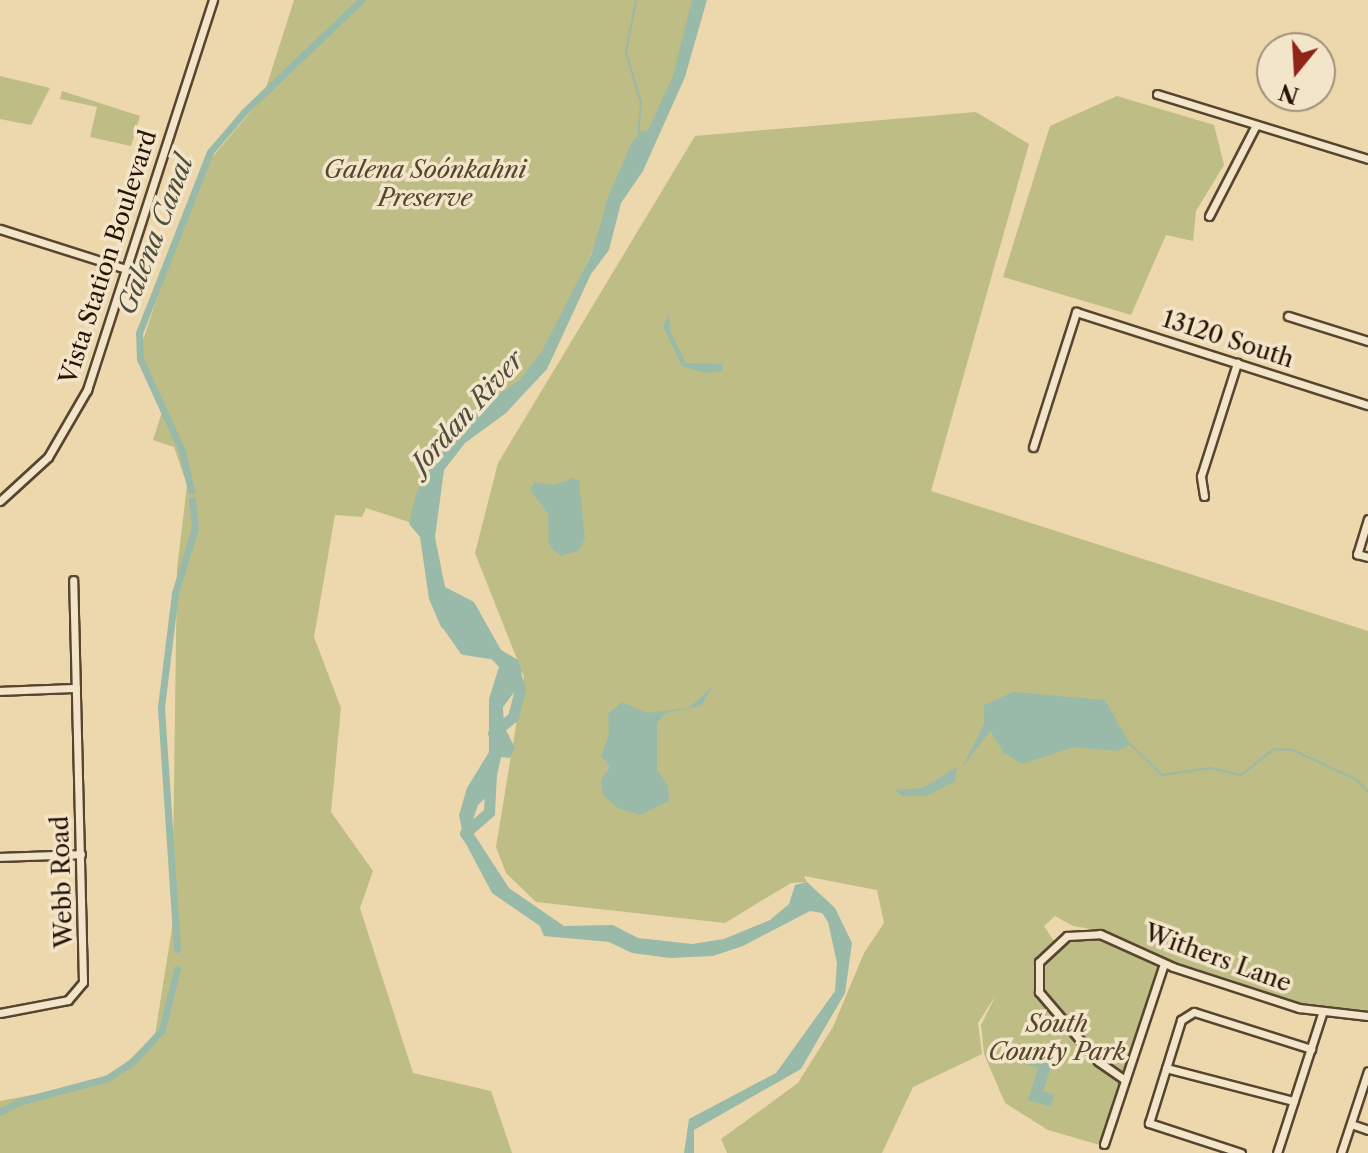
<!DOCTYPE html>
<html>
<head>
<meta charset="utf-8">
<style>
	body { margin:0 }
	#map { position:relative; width:1368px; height:1153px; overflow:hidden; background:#edd7ad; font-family:"Libre Caslon Text",serif }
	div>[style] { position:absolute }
	.green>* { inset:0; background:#bebd86 }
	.water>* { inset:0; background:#99baa8 }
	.stream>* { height:2px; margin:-1px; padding:0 1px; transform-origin:1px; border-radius:1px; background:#99baa8 }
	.canal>* { height:7px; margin:-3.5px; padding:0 3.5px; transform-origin:3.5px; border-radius:3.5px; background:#99baa8 }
	.river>* { height:11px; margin:-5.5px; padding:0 5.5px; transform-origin:5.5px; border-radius:5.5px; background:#99baa8 }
	.roads { filter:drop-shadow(2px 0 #58452f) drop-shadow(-2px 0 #58452f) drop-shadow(0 2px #58452f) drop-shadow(0 -2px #58452f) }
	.minor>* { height:7px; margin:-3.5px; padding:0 3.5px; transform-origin:3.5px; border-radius:3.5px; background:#f3e5ca }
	span { translate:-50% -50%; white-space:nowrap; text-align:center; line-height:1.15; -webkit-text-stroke:7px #f3e5ca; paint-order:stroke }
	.park-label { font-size:24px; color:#54472c; font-style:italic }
	.street-label { font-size:24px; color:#271405 }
	.water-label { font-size:26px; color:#4f4e3e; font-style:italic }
	.north { position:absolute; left:1256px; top:32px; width:80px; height:80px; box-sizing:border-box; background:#f3e5ca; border:2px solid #a1917b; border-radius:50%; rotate:198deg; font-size:22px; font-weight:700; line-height:32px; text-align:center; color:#271405 }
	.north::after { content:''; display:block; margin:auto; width:28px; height:36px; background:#8f2418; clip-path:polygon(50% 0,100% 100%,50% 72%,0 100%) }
</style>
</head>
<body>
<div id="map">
	<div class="green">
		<i style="clip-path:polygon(294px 0,696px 0,678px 73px,540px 360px,430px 472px,412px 523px,366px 508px,362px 517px,335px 515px,314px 637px,341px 708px,331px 812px,373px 871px,360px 908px,413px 1073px,491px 1091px,512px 1153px,0 1153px,0 1101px,108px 1081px,155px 1035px,172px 928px,177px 569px,187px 485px,174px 447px,153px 440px,162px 412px,140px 349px,199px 173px,263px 97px)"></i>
		<i style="clip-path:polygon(0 76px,50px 88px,31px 125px,0 119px)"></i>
		<i style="clip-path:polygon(62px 91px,140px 116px,131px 146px,90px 137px,97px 107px,60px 99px)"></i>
		<i style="clip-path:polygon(1117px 96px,1214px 125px,1224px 165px,1196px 211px,1193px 241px,1166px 235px,1131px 315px,1003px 277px,1050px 126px)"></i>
		<i style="clip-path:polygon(976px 112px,1029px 144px,931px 491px,1368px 631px,1368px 1012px,1301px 1003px,1169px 962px,1109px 932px,1073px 926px,1055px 916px,1044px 926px,1053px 940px,1102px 939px,1159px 965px,1100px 1145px,1048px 1130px,1005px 1103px,984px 1054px,981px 1025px,996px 995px,978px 1023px,982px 1054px,913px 1087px,882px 1153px,727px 1153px,721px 1139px,798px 1083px,833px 1027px,864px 953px,884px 923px,877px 890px,804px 876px,807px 882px,791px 883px,725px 923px,536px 902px,506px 873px,496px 847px,524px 677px,475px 553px,498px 463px,695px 136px)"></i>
	</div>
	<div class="water">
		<i style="clip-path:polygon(692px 0,707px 0,685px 77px,643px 171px,621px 203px,609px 250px,591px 274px,547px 369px,506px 413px,465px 443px,444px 470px,435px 537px,445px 587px,474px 602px,501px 650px,518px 660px,522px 671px,518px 687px,503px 707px,504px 726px,515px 748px,510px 758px,501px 757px,494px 790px,478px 805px,470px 828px,509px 888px,564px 926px,613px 925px,638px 938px,692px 944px,724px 939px,770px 920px,789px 904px,795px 885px,807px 882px,835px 908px,852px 943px,845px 993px,801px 1069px,694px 1130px,694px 1153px,684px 1153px,689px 1119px,776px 1073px,835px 991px,837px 963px,828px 922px,822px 913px,810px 911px,743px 946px,713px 956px,670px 958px,632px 953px,609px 942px,544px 936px,540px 926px,492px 893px,464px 840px,459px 815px,467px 788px,489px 752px,489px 699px,499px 667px,486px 653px,465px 647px,441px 627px,429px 599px,420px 537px,409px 524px,416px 494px,437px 456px,486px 404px,521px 379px,542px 351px,592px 253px,608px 197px,631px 144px,642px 130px,647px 132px,673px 76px)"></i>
		<i style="clip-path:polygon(669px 315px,671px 333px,686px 363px,722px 364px,723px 371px,705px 373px,682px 366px,663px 326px)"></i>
		<i style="clip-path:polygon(573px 478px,579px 481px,585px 539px,578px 551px,560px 556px,549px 545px,548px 514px,530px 490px,535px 482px,555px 485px)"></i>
		<i style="clip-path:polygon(713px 686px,701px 706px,666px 713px,657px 723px,657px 770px,668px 786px,669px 801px,640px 815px,618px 808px,603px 795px,601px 780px,610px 767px,601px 756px,609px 734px,608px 714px,622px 702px,647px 713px,689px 708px)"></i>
		<i style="clip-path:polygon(1013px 692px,1105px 700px,1130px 744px,1117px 751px,1074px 747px,1022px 764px,1004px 753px,990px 731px,962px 768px,984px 724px,984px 705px)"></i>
		<i style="clip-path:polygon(957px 767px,955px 781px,927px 796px,902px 796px,895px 790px,923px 788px)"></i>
		<i style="clip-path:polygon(1031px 1051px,1054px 1058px,1043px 1091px,1054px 1095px,1051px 1107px,1028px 1100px,1038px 1068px,1027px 1065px)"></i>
	</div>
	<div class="stream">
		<i style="left:636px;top:0;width:53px;rotate:100.9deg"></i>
		<i style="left:626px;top:52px;width:53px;rotate:73.6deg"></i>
		<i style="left:641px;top:103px;width:32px;rotate:95deg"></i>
		<i style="left:1130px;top:744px;width:45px;rotate:44.1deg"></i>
		<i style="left:1162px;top:775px;width:49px;rotate:-8.3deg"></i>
		<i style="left:1210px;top:768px;width:32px;rotate:13deg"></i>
		<i style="left:1241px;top:775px;width:42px;rotate:-38.2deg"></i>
		<i style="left:1274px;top:749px;width:19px;rotate:3deg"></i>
		<i style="left:1293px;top:750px;width:71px;rotate:25.1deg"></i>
		<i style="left:1357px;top:780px;width:16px;rotate:47deg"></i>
	</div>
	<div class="canal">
		<i style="left:191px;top:490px;width:40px;rotate:-103deg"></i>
		<i style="left:182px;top:451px;width:101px;rotate:-114.5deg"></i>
		<i style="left:140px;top:359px;width:26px;rotate:-92deg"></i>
		<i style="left:139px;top:333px;width:194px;rotate:-68.6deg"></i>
		<i style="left:210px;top:152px;width:52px;rotate:-49.6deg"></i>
		<i style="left:244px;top:112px;width:162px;rotate:-43.7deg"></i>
		<i style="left:177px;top:949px;width:243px;rotate:-93.8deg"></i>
		<i style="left:161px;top:707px;width:115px;rotate:-83deg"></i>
		<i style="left:175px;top:593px;width:68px;rotate:-72.9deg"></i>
		<i style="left:195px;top:528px;width:28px;rotate:-96deg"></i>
		<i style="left:0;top:1112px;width:21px;rotate:-29deg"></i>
		<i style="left:18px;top:1102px;width:93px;rotate:-14.9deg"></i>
		<i style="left:108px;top:1078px;width:30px;rotate:-34deg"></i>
		<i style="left:133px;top:1061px;width:42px;rotate:-46.9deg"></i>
		<i style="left:162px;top:1030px;width:63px;rotate:-76.2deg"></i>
	</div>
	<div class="river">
		<i style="left:448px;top:626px;width:28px;rotate:55deg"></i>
		<i style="left:464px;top:649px;width:33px;rotate:9deg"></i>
		<i style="left:493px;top:733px;width:26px;rotate:-39deg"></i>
		<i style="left:513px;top:717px;width:29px;rotate:-76deg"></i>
		<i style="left:520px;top:689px;width:20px;rotate:-108deg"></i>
		<i style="left:469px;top:839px;width:7px;rotate:-124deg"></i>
		<i style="left:465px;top:833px;width:32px;rotate:-41deg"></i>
		<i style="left:489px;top:812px;width:35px;rotate:-87deg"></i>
	</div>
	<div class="roads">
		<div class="minor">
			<i style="left:1157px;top:94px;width:221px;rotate:17.1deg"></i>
			<i style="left:1209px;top:216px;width:102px;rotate:-62.7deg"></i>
			<i style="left:0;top:229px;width:132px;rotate:17.6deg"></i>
			<i style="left:1288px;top:316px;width:84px;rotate:17.4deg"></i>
			<i style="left:1033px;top:447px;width:142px;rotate:-72.3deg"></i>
			<i style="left:1076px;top:312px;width:306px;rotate:17.7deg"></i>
			<i style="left:1204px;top:496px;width:20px;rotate:-99deg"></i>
			<i style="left:1201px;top:476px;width:119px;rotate:-72.3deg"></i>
			<i style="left:0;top:501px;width:65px;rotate:-42.5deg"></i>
			<i style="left:48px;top:457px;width:78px;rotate:-59.8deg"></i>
			<i style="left:87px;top:390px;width:410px;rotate:-72.1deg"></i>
			<i style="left:1368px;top:519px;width:37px;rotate:107deg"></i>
			<i style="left:1357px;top:554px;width:11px;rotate:15deg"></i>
			<i style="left:0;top:691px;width:76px;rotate:-2.3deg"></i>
			<i style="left:0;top:857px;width:81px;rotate:-2.1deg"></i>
			<i style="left:0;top:1013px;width:69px;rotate:-10.8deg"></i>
			<i style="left:68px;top:1000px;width:23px;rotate:-50deg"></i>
			<i style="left:83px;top:982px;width:402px;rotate:-91.4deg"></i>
			<i style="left:1166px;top:1068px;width:132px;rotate:14.5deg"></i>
			<i style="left:1125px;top:1080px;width:33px;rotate:-145deg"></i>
			<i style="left:1098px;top:1061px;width:91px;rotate:-130.5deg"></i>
			<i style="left:1039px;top:992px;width:30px;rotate:-90deg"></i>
			<i style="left:1039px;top:962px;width:38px;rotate:-43deg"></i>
			<i style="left:1067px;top:936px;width:33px;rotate:-3deg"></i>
			<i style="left:1100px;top:934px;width:80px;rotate:24.3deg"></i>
			<i style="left:1173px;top:967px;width:133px;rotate:18deg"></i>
			<i style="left:1299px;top:1008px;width:69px;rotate:6.6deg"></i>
			<i style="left:1351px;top:1124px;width:18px;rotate:19deg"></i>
			<i style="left:1104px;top:1144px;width:190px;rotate:-71.6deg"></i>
			<i style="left:1241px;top:1153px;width:97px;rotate:-161.9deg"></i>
			<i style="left:1149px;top:1123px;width:108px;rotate:-72.7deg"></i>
			<i style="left:1181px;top:1020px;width:15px;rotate:-32deg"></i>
			<i style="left:1194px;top:1012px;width:123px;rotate:17.5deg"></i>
			<i style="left:1277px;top:1153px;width:149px;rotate:-72.1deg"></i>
			<i style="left:1341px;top:1153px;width:86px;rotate:-71.8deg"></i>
		</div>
	</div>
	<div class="park-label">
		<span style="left:425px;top:184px">Galena Soónkahni<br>Preserve</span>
		<span style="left:1057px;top:1038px">South<br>County Park</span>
	</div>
	<div class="street-label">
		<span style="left:108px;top:257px;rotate:-72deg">Vista Station Boulevard</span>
		<span style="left:1228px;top:339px;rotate:18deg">13120 South</span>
		<span style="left:62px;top:882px;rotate:-92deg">Webb Road</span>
		<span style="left:1218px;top:958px;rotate:20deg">Withers Lane</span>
	</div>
	<div class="water-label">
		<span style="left:156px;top:235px;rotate:-69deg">Galena Canal</span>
		<span style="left:468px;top:412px;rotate:-48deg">Jordan River</span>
	</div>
	<div class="north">N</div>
</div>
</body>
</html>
